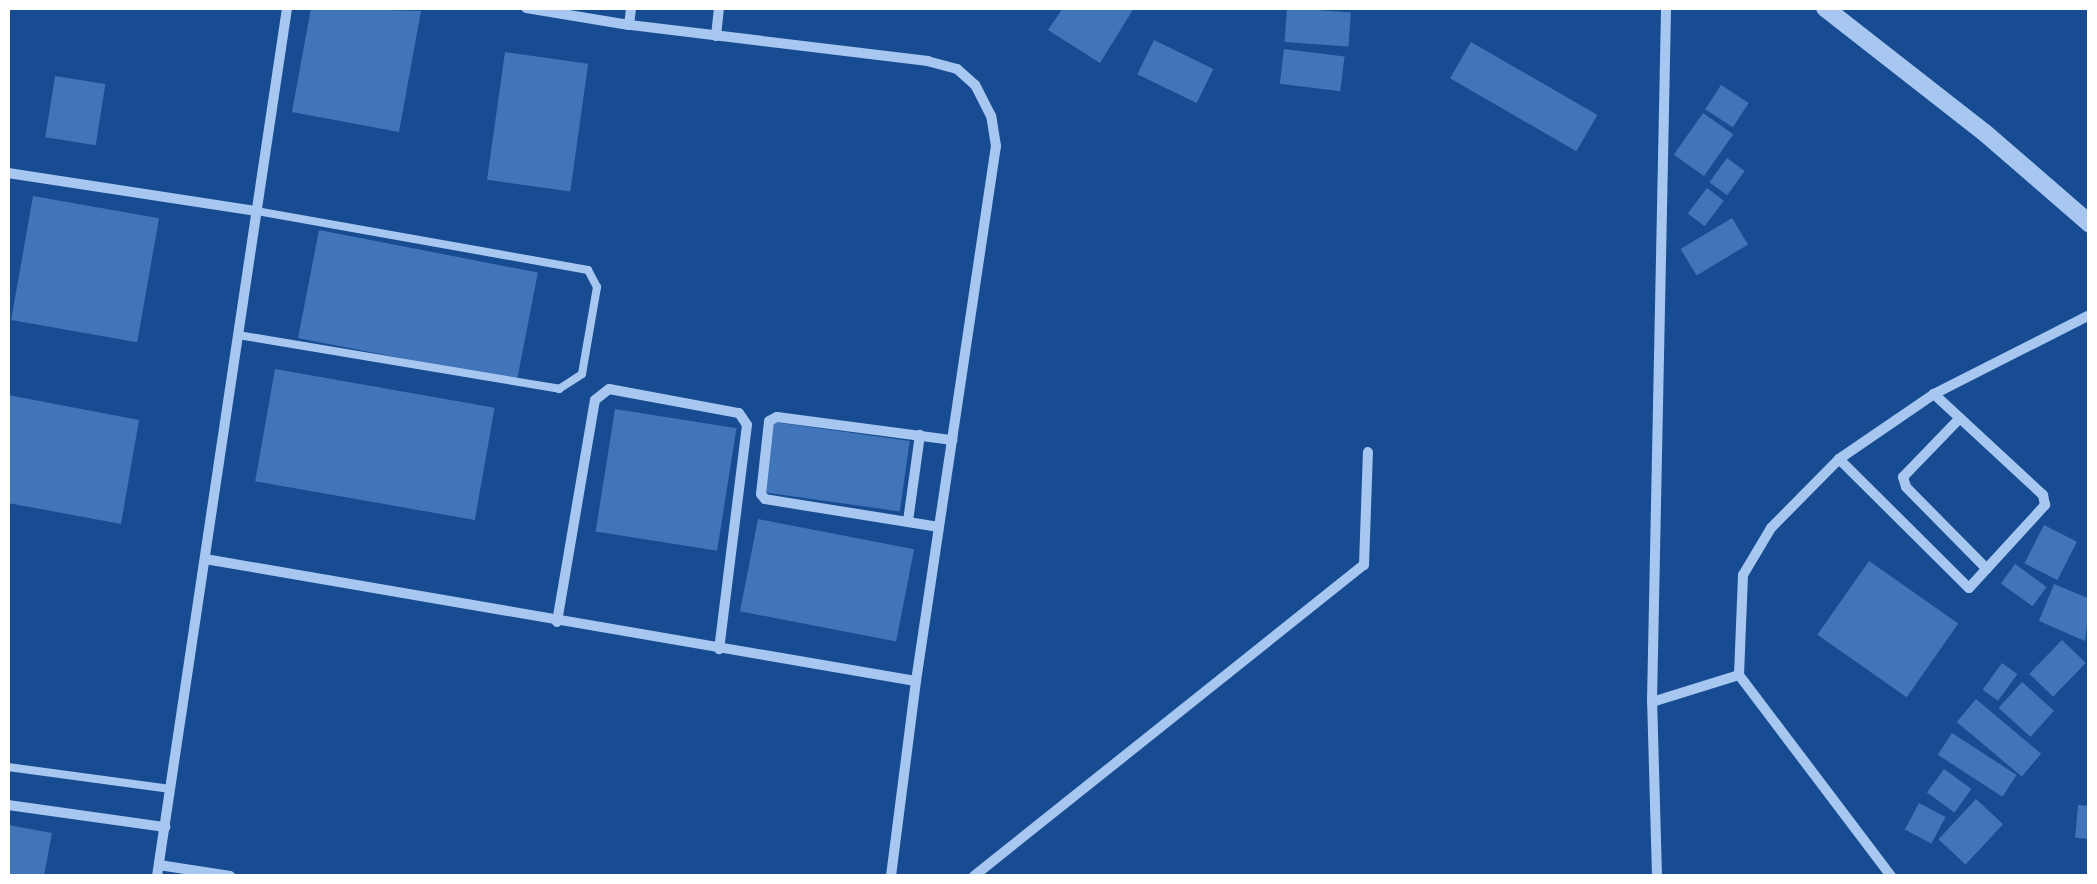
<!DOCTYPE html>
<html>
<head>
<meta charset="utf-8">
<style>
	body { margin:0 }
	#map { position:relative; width:2097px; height:884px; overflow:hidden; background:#174c93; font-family:Inter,sans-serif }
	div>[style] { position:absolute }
	.building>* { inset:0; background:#4075ba; transform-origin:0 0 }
	.service>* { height:8px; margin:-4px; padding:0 4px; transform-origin:4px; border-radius:4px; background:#a7c7f0 }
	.minor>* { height:10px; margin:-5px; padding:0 5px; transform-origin:5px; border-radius:5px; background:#a7c7f0 }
	.tertiary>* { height:18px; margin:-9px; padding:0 9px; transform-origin:9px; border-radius:9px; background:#a7c7f0 }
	span { translate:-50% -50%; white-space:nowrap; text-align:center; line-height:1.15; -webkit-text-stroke:9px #174c93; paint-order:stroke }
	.frame { position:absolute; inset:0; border:10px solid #fff; pointer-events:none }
</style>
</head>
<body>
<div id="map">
	<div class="building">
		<i style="clip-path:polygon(311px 8px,421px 11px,399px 132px,292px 112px)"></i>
		<i style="clip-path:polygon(1063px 8px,1134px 8px,1100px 63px,1048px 30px)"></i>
		<i style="left:1287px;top:8px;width:64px;height:34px;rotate:4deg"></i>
		<i style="left:1154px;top:40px;width:66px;height:38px;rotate:26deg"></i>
		<i style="left:1471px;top:42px;width:146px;height:42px;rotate:30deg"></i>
		<i style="left:1284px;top:49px;width:61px;height:35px;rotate:7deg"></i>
		<i style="left:505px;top:52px;width:84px;height:129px;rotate:8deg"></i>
		<i style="left:55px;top:76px;width:51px;height:62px;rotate:9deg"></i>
		<i style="left:1721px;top:85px;width:33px;height:29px;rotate:33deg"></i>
		<i style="left:1703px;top:113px;width:37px;height:51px;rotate:35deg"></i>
		<i style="left:1727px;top:158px;width:22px;height:30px;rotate:36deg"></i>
		<i style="left:1707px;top:188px;width:21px;height:32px;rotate:37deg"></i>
		<i style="left:33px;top:196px;width:128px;height:126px;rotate:10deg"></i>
		<i style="left:1732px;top:218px;width:31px;height:60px;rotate:59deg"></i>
		<i style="left:319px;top:230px;width:223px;height:110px;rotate:11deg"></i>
		<i style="left:275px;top:369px;width:223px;height:114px;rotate:10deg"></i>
		<i style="clip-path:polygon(8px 395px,139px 420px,121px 524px,8px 503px)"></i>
		<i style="left:615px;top:409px;width:123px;height:124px;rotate:9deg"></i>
		<i style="left:774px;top:422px;width:137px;height:71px;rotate:8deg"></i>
		<i style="left:758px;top:519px;width:159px;height:94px;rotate:11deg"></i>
		<i style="left:2044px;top:525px;width:37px;height:43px;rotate:27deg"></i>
		<i style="left:1869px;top:561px;width:109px;height:90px;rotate:35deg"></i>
		<i style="left:2015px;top:564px;width:39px;height:24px;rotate:36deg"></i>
		<i style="clip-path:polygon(2054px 584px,2090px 599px,2085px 641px,2039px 621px)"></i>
		<i style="left:2062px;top:640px;width:33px;height:47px;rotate:44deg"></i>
		<i style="left:2002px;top:663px;width:19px;height:33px;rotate:36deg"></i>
		<i style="left:2022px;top:682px;width:43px;height:35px;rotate:42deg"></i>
		<i style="left:1976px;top:699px;width:85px;height:30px;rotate:40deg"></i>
		<i style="left:1952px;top:733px;width:77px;height:26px;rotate:33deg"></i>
		<i style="left:1944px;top:769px;width:34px;height:29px;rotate:36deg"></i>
		<i style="left:1976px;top:799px;width:37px;height:55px;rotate:43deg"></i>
		<i style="left:1919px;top:803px;width:30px;height:30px;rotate:28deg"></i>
		<i style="left:2078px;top:805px;width:12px;height:33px;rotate:5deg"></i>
		<i style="clip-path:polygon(8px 825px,52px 833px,44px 876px,8px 876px)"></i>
	</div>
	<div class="service">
		<i style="left:238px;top:335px;width:326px;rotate:9.5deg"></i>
		<i style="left:559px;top:389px;width:27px;rotate:-33deg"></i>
		<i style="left:582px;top:374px;width:88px;rotate:-80.2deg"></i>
		<i style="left:597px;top:287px;width:19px;rotate:-118deg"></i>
		<i style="left:588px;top:270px;width:336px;rotate:-169.9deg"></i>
		<i style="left:8px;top:767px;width:164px;rotate:7.7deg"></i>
	</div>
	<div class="minor">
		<i style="left:629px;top:25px;width:17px;rotate:-83deg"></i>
		<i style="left:716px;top:36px;width:28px;rotate:-84deg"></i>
		<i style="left:8px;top:173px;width:252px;rotate:8.7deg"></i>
		<i style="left:1960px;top:418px;width:82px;rotate:134deg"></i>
		<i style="left:1903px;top:477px;width:10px;rotate:73deg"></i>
		<i style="left:1906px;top:487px;width:115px;rotate:45.4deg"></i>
		<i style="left:1839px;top:459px;width:183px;rotate:44.8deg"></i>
		<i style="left:1969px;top:588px;width:113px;rotate:-47.5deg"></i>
		<i style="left:2045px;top:505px;width:10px;rotate:-101deg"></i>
		<i style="left:2043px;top:495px;width:149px;rotate:-137.2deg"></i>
		<i style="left:908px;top:521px;width:87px;rotate:-82.1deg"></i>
		<i style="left:939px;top:527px;width:176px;rotate:-170.9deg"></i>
		<i style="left:765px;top:499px;width:6px;rotate:-129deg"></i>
		<i style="left:761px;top:494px;width:73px;rotate:-83.7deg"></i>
		<i style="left:769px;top:421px;width:9px;rotate:-27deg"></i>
		<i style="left:777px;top:417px;width:177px;rotate:7.5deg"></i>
		<i style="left:205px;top:559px;width:721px;rotate:9.74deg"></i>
		<i style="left:916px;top:681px;width:541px;rotate:-81.5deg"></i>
		<i style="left:996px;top:146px;width:30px;rotate:-99deg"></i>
		<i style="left:991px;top:116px;width:35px;rotate:-117deg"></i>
		<i style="left:975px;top:85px;width:24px;rotate:-138deg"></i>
		<i style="left:957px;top:69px;width:30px;rotate:-165deg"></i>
		<i style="left:928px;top:61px;width:301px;rotate:-173.1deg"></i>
		<i style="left:629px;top:25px;width:104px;rotate:-170.6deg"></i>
		<i style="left:557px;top:622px;width:225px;rotate:-80.3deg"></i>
		<i style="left:595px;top:400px;width:18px;rotate:-38deg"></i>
		<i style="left:609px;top:389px;width:132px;rotate:10.5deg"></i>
		<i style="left:739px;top:413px;width:14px;rotate:56deg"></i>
		<i style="left:747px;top:425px;width:226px;rotate:97.1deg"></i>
		<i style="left:1652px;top:702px;width:91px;rotate:-17.2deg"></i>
		<i style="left:8px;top:805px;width:159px;rotate:8deg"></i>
		<i style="left:159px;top:865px;width:72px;rotate:8.8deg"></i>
		<i style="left:157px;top:876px;width:878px;rotate:-81.48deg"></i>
		<i style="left:891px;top:876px;width:197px;rotate:-82.7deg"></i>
		<i style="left:974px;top:876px;width:499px;rotate:-38.6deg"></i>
		<i style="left:1364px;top:565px;width:113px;rotate:-88deg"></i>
		<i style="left:1657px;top:876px;width:174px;rotate:-91.6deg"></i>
		<i style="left:1652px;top:702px;width:694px;rotate:-88.84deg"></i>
		<i style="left:1891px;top:876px;width:252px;rotate:-127.1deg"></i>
		<i style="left:1739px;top:675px;width:100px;rotate:-87.7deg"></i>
		<i style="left:1743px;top:575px;width:55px;rotate:-59.2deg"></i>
		<i style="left:1771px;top:528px;width:97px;rotate:-45.4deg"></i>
		<i style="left:1839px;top:459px;width:115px;rotate:-34.4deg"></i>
		<i style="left:1934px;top:394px;width:175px;rotate:-26.9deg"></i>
	</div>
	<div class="tertiary">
		<i style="left:1825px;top:8px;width:203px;rotate:38deg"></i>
		<i style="left:1985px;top:133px;width:139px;rotate:40.9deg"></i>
	</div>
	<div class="frame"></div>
</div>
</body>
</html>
